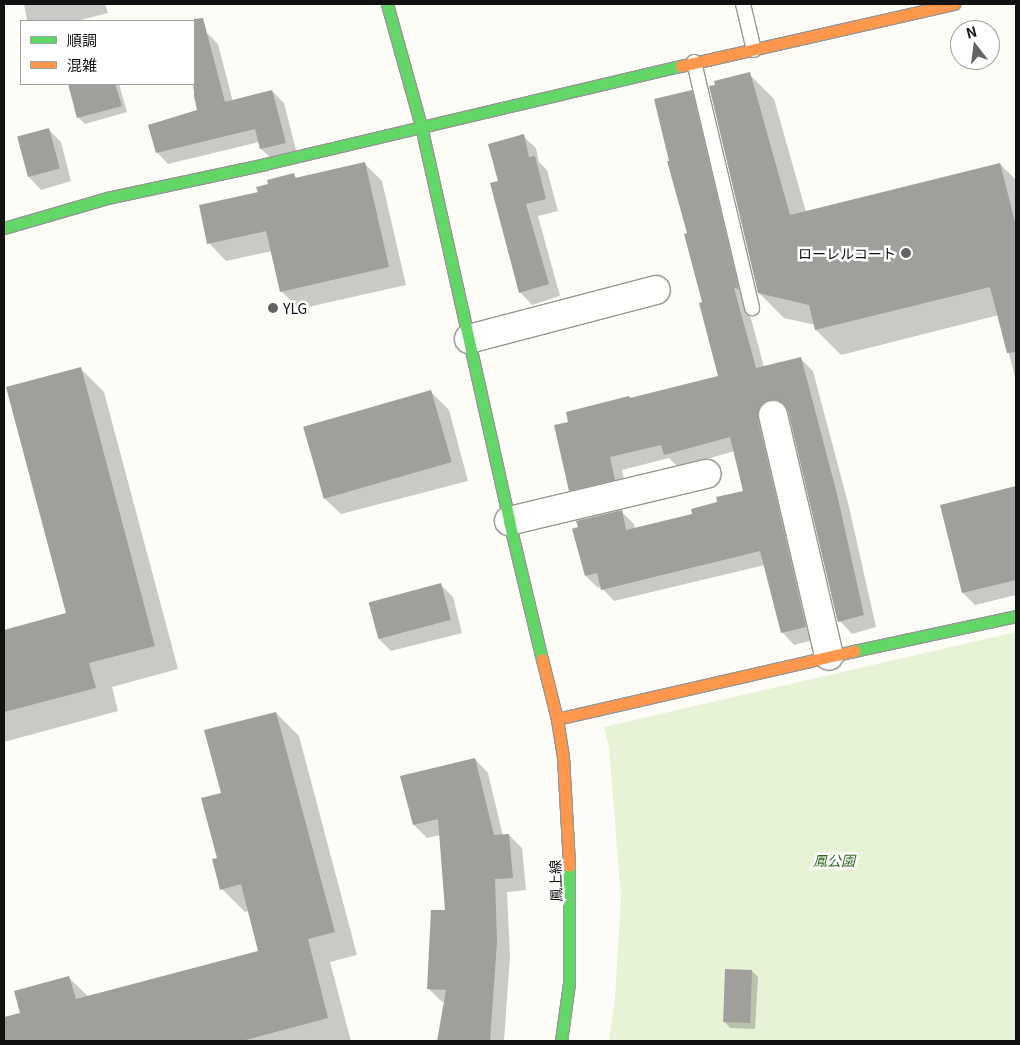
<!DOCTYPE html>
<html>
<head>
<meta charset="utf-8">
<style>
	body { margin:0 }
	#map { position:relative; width:1020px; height:1045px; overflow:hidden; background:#fdfcf7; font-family:Georgia,"Noto Sans JP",serif }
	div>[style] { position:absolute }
	.green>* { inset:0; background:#e7f3d7 }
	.shadow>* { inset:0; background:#0003 }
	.building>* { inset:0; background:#a19f9c; transform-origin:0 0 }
	.roads { filter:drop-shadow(1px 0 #979795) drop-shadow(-1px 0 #979795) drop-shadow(0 1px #979795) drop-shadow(0 -1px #979795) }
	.lane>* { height:14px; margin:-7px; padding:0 7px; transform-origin:7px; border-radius:7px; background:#fffffe }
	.street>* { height:28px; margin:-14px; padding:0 14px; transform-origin:14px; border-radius:14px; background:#fffffe }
	.fast>* { height:11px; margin:-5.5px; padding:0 5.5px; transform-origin:5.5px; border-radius:5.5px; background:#63d668 }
	.slow>* { height:11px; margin:-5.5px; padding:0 5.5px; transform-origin:5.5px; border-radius:5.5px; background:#ff974d }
	.dots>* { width:14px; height:14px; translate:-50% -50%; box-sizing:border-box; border:2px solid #fff; border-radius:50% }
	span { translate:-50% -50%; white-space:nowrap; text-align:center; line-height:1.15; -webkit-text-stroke:5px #fff; paint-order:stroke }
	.poi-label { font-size:14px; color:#111 }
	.right { translate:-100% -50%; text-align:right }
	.left { translate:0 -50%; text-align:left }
	.park-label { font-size:14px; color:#2f6b1f; font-style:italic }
	.street-label { font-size:14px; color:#111 }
	.frame { position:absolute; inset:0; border:5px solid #111; pointer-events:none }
	.legend { position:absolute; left:20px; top:20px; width:175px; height:65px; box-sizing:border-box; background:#fff; border:1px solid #a0a0a0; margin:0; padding:6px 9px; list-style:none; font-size:15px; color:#111 }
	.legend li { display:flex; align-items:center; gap:10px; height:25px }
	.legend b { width:25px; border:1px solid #a0a0a0 }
	.north { position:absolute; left:950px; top:20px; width:50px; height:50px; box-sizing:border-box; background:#fff; border:1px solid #a0a0a0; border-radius:50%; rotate:345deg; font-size:14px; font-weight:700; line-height:20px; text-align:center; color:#111 }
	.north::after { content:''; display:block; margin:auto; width:18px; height:22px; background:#646362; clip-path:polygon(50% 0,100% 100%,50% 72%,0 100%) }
</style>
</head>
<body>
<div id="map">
	<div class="green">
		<i style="clip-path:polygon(1016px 632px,1016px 1041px,609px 1041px,615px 998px,621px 898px,609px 747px,604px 727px)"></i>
	</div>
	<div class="shadow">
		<i style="clip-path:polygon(24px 4px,105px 4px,108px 13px,77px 21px,27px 21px)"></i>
		<i style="clip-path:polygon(206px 32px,218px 44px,233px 102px,272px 91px,284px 103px,297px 154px,273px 160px,261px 149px,259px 142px,168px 164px,157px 152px,199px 111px,192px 84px,194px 84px,194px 36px)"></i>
		<i style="clip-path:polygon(749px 74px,774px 99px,806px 212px,1000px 164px,1016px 180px,1016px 381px,999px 315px,841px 355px,816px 330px,815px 325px,784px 318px,759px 293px)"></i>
		<i style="clip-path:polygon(69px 84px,119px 84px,127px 112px,85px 124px,79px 118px)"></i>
		<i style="clip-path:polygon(691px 91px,704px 104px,746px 300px,764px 367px,801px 359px,813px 371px,849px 507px,876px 627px,852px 634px,838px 619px,790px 412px,782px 412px,818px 639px,794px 645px,782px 632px,765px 565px,614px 601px,601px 587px,598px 588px,586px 576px,622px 512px,634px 524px,635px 529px,694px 515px,745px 492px,735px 451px,678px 467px,669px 458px,622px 470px,627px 492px,583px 502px,570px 490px,569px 422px,631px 400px,719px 377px,688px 234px)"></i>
		<i style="clip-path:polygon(49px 130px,61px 142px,71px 181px,41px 190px,29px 177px)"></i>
		<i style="clip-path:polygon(523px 136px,536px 148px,539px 162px,547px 170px,558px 211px,538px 216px,560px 296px,532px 305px,520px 292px,499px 182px)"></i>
		<i style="clip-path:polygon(365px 164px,382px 181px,406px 285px,299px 309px,281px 291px,272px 251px,226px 261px,209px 243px,270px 185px,293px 174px,298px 179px)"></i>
		<i style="clip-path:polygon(80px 368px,104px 392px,178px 669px,112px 687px,118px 711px,4px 742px,4px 631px,68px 614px)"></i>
		<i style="clip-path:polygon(431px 392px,449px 410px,468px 481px,341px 514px,322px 496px)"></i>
		<i style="clip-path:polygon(1016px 488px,1016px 595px,975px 605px,963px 593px,941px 506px)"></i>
		<i style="clip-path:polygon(441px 585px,453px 597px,462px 633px,391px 651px,379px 639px)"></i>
		<i style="clip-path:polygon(276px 713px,299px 736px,357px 955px,330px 962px,351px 1041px,4px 1041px,4px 1018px,21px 1014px,69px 978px,89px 997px,260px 951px,249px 911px,245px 912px,222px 889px,218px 858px,222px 793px)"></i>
		<i style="clip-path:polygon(475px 759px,488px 773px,503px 836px,509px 835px,522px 848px,526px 890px,507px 892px,510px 956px,504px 1041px,438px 1041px,445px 1002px,442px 1002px,428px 988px,446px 911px,440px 835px,427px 838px,414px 825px)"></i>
		<i style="clip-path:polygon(752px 971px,758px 977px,755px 1029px,730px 1028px,724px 1021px)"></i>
	</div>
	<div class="building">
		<i style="clip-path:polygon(203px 18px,225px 102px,272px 90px,286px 143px,260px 149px,255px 129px,156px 153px,148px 125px,197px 110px,194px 96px,194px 19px)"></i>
		<i style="clip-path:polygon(750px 72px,790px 215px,1000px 163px,1016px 226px,1016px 352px,1007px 353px,990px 287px,815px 330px,809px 305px,758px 293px,709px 86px,715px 85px,714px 81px)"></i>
		<i style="clip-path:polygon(68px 84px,115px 84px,122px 106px,77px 118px)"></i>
		<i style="clip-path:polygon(692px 90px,739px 289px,734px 288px,756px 368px,801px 357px,837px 494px,864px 615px,838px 622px,837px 619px,788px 411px,784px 404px,777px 400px,769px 400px,762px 404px,758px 411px,758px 419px,806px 627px,781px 633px,760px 551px,601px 590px,597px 573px,585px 576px,572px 529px,578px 527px,576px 521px,622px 510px,626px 530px,692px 514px,691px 509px,717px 502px,716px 497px,743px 491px,730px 437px,664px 455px,661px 445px,610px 457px,615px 480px,569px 491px,554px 425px,568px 422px,566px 412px,629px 396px,630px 398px,718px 376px,699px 303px,702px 302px,684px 234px,687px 233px,667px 161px,669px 161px,654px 99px)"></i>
		<i style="left:49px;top:128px;width:42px;height:33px;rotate:75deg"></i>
		<i style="clip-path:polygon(524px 134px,529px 157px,535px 156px,546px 199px,526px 204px,549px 284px,519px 293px,490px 183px,498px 181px,488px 144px)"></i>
		<i style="clip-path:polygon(365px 162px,389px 267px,280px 292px,266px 231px,207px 244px,199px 205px,258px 192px,256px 187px,268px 184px,267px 180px,294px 173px,295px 178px)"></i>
		<i style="clip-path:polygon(81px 367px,155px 646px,89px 663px,96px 688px,4px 712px,4px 630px,66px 613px,6px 387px)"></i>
		<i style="left:431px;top:390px;width:75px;height:133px;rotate:74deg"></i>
		<i style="clip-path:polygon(1016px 486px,1016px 580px,962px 593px,940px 505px)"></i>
		<i style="left:441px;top:583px;width:38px;height:75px;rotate:75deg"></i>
		<i style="clip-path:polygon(276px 712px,335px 932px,308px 939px,328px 1018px,242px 1041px,4px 1041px,4px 1017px,20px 1013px,14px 991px,69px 976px,76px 999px,258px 951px,241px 884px,220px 890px,212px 859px,217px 858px,201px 798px,221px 793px,204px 730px)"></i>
		<i style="clip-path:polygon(475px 758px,494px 835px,509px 834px,513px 878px,495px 879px,497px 942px,490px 1041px,437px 1041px,446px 990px,427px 989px,431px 910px,445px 910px,438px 819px,413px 825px,400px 776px)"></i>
		<i style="left:725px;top:969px;width:27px;height:53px;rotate:2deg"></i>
	</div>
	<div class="roads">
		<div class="lane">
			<i style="left:743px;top:4px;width:47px;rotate:76.6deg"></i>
			<i style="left:694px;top:62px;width:253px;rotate:76.7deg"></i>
		</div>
		<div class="street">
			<i style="left:469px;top:339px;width:193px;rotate:-14.7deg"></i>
			<i style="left:773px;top:415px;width:247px;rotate:76.9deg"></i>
			<i style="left:509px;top:521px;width:203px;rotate:-13.4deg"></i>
		</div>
		<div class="fast">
			<i style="left:387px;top:4px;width:127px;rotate:74.4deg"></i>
			<i style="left:421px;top:126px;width:405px;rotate:77.4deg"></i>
			<i style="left:509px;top:521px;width:142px;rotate:76.6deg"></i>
			<i style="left:4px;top:228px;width:107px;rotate:-16.2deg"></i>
			<i style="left:107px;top:198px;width:162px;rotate:-12.1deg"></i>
			<i style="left:265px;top:164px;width:427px;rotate:-13.3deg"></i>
			<i style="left:854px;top:651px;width:166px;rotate:-12.2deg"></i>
			<i style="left:561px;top:1041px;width:59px;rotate:-82.1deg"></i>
			<i style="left:569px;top:983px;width:117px;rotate:-90deg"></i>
		</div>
		<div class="slow">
			<i style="left:681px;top:66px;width:280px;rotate:-12.8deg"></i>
			<i style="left:542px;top:659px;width:62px;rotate:76deg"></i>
			<i style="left:557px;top:719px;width:38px;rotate:81deg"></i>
			<i style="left:563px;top:757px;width:109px;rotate:86.8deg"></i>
			<i style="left:557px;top:719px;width:305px;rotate:-12.9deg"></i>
		</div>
	</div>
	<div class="dots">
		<i style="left:906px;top:253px;background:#646362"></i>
		<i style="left:273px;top:308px;background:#646362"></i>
	</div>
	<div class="poi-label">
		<span class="right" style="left:896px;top:253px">ローレルコート</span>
		<span class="left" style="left:283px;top:308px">YLG</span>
	</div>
	<div class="park-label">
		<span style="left:834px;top:860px">鳳公園</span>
	</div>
	<div class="street-label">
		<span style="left:555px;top:881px;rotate:-92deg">鳳上線</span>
	</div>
	<div class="frame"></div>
	<ul class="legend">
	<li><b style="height:6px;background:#63d668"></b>順調</li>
	<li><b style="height:6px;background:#ff974d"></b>混雑</li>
	</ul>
	<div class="north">N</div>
</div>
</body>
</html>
